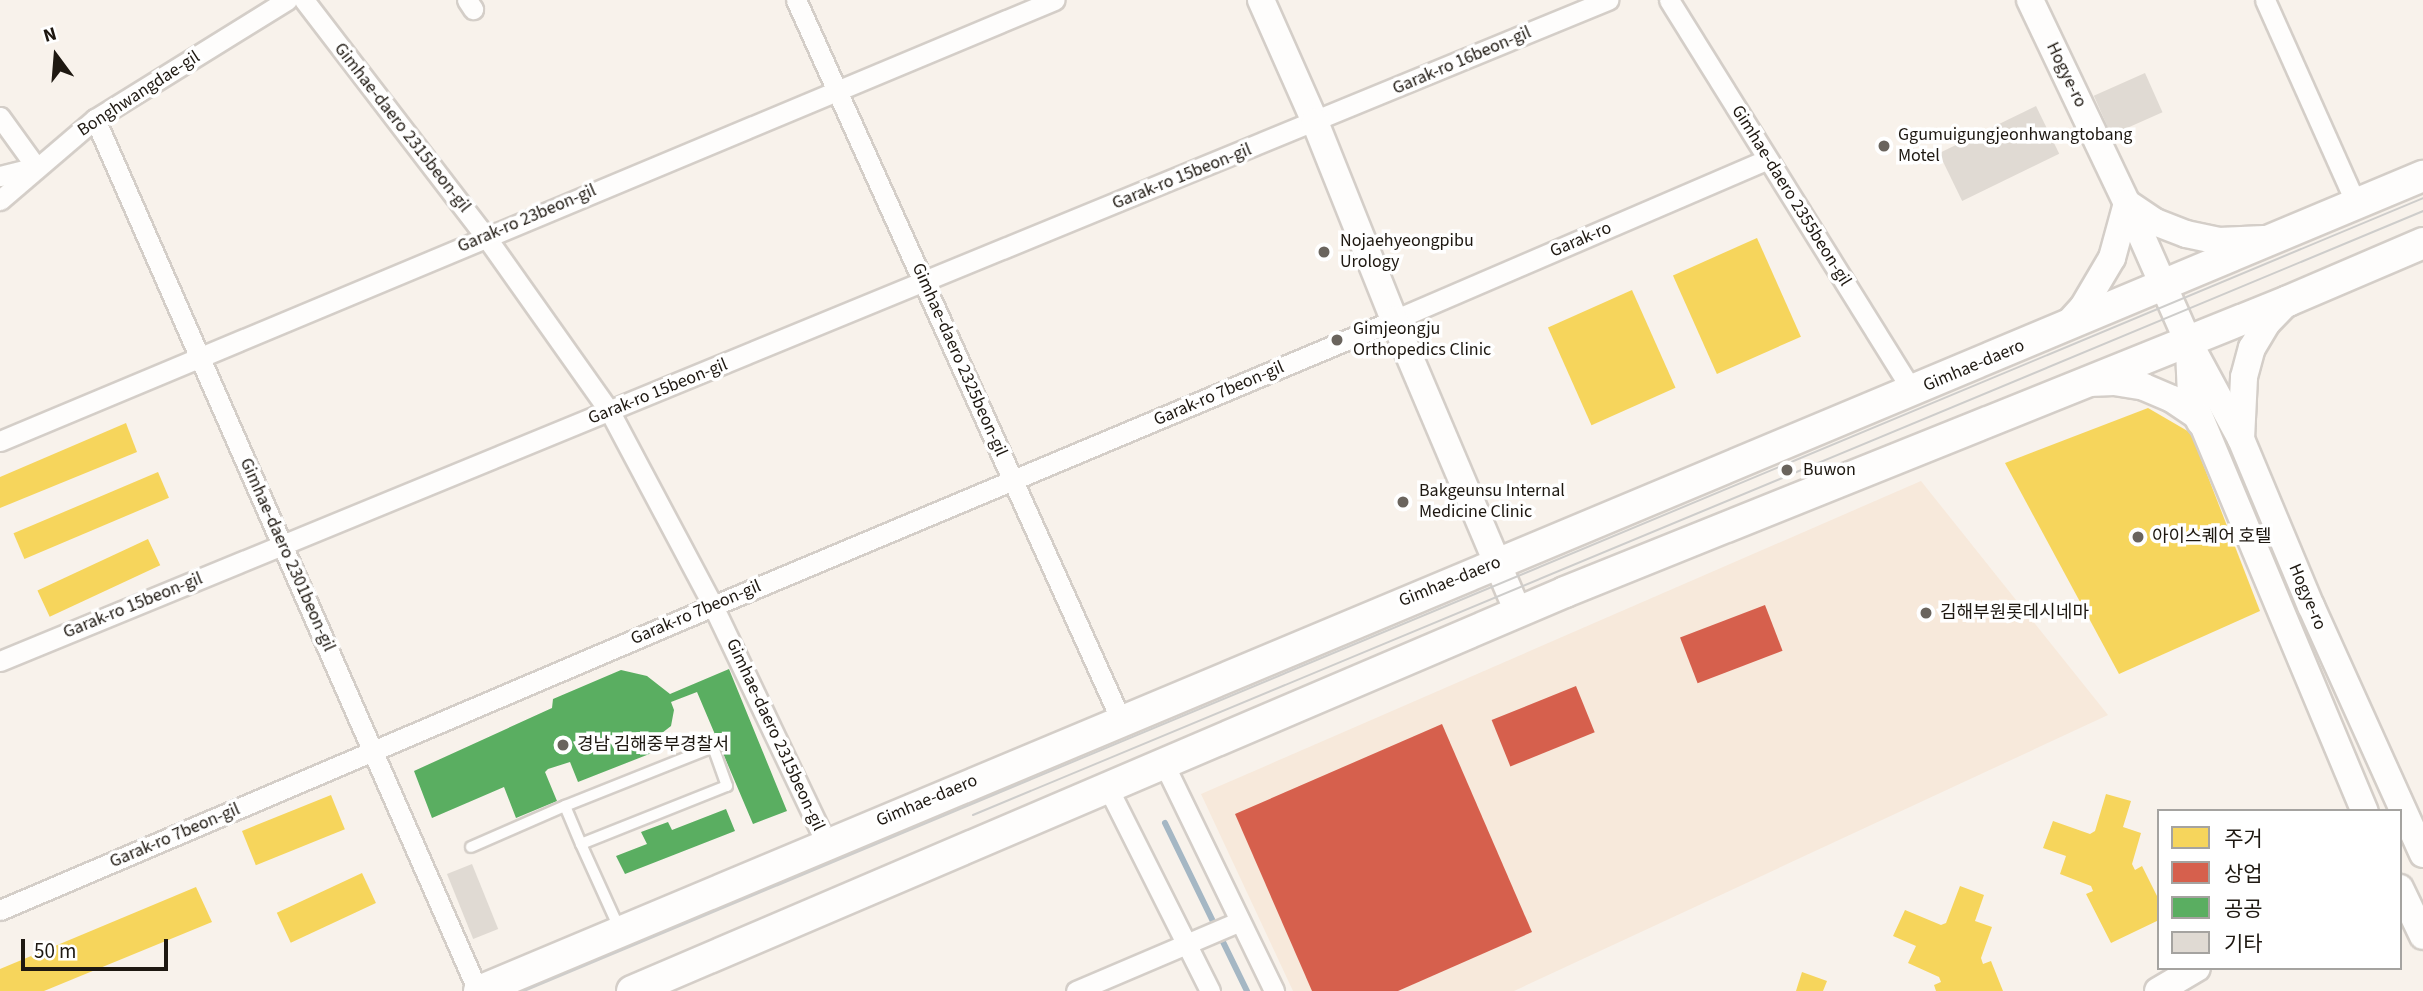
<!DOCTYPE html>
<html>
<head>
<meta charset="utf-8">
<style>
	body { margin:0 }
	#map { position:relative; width:2423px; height:991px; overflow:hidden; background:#f8f2eb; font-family:"Source Sans 3","Noto Sans KR",sans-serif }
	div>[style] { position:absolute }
	.built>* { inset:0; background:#f7e9db }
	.homes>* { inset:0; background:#f6d55c; transform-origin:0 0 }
	.shops>* { inset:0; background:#d6604d; transform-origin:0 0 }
	.public>* { inset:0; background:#5aae61 }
	.stream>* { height:6px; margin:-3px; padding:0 3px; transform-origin:3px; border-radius:3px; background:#a5b7c4 }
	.building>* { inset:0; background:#e0dad3; transform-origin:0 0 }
	.roads { filter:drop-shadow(2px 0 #d4cec8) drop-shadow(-2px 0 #d4cec8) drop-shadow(0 2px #d4cec8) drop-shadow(0 -2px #d4cec8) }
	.lane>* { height:10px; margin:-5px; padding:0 5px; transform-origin:5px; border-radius:5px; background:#fefdfc }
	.street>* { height:19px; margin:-9.5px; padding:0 9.5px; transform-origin:9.5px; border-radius:9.5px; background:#fefdfc }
	.secondary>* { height:26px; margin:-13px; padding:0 13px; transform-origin:13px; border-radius:13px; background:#fefdfc }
	.primary>* { height:30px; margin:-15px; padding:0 15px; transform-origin:15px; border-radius:15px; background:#fefdfc }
	.tram>* { height:2px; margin:-1px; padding:0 1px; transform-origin:1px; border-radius:1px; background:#cecdcb }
	.dots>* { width:19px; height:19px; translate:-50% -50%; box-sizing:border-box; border:4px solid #fff; border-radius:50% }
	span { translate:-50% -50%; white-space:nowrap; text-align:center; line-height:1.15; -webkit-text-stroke:7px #fff; paint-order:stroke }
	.street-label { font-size:18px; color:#1e1811 }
	.poi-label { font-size:18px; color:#1e1811 }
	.left { translate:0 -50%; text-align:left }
	.legend { position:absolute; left:2157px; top:809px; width:245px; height:161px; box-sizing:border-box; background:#fff; border:2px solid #a5a3a0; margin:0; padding:9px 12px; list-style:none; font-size:21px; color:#1e1811 }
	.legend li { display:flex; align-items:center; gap:14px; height:35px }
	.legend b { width:35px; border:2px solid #a5a3a0 }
	.north { position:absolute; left:21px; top:21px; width:70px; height:70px; -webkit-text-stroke:5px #fff; paint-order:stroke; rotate:344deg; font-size:19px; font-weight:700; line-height:28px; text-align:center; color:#1e1811 }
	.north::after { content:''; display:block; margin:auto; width:24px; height:32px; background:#1e1811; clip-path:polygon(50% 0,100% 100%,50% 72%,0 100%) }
	.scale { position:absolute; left:21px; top:939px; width:147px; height:32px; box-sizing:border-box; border:4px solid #1e1811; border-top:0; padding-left:9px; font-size:21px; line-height:24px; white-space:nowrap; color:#1e1811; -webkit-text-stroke:5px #fff; paint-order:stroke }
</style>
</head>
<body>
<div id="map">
	<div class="built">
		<i style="clip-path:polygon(1921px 481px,2108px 715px,1514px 991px,1293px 991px,1201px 794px)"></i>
	</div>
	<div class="homes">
		<i style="left:1757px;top:238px;width:108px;height:92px;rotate:66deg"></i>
		<i style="left:1632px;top:290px;width:107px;height:92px;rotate:66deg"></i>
		<i style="clip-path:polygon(2148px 408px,2191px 433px,2260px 611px,2119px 674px,2005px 463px)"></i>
		<i style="clip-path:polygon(126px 423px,137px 452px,0 508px,0 477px)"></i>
		<i style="left:158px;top:472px;width:28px;height:157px;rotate:67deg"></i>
		<i style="left:148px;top:539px;width:29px;height:122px;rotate:65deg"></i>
		<i style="clip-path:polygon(2106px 794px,2131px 801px,2123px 827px,2141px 833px,2132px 864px,2135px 870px,2142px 866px,2159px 900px,2159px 920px,2111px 943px,2086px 894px,2093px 891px,2091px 886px,2060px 874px,2066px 856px,2043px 848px,2053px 821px,2090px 834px,2095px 831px)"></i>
		<i style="left:331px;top:795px;width:37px;height:96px;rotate:68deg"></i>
		<i style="left:362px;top:873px;width:33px;height:94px;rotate:65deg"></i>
		<i style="clip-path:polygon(1960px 886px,1984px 895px,1975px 921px,1992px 927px,1981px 958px,1983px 964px,1991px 961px,2003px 991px,1936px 991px,1934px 985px,1941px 982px,1939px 977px,1908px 963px,1916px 946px,1893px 936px,1905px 910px,1941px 925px,1946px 923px)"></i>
		<i style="clip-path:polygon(196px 887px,212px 922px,44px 991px,0 991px,0 969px)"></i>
		<i style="clip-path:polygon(1802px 972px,1827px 981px,1823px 991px,1796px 991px)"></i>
	</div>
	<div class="shops">
		<i style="left:1765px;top:605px;width:49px;height:91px;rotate:69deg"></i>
		<i style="left:1576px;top:686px;width:50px;height:91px;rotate:68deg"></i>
		<i style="clip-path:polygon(1442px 724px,1532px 932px,1398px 991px,1312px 991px,1235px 814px)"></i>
	</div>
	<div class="public">
		<i style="clip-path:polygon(729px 669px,787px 811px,753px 824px,697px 692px,671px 702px,674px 710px,671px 726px,653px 740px,657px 751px,578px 782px,570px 762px,548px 769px,545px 772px,557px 801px,516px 818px,504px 787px,432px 818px,414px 771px,552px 708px,553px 699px,621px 670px,647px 676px,670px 694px)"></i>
		<i style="clip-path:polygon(726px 809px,735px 831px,625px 874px,616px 856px,647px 844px,641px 832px,668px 822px,672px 830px)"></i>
	</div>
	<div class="stream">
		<i style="left:1165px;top:823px;width:187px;rotate:64deg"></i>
	</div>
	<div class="building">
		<i style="left:2145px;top:73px;width:43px;height:56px;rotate:66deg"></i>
		<i style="left:2036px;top:106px;width:53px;height:108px;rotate:64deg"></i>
		<i style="left:472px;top:864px;width:70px;height:27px;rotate:68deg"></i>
	</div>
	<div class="roads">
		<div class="lane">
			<i style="left:581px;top:844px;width:157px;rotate:-21.7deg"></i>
			<i style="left:727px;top:786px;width:41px;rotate:-109.7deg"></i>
			<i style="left:713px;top:747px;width:159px;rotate:158.3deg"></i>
			<i style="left:565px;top:806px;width:41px;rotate:67.2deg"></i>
			<i style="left:581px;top:844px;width:94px;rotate:65.6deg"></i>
			<i style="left:471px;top:847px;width:103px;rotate:-23.6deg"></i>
		</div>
		<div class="street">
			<i style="left:304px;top:0;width:299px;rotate:52.5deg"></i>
			<i style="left:486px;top:237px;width:214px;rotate:54.7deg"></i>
			<i style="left:610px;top:412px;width:220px;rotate:62deg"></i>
			<i style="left:713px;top:606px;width:263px;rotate:64.5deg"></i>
			<i style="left:467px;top:0;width:11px;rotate:56deg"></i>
			<i style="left:796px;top:0;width:790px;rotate:65.71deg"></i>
			<i style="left:1669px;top:0;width:462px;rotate:58.1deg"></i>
			<i style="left:2265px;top:0;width:222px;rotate:65.9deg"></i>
			<i style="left:0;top:117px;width:62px;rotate:54.2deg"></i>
			<i style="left:36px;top:167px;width:37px;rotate:166deg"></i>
			<i style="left:95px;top:119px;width:952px;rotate:66.29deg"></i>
			<i style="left:0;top:200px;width:125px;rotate:-40.5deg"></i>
			<i style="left:95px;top:119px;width:226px;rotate:-31.8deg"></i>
			<i style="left:0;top:441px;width:1143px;rotate:-22.7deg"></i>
			<i style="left:0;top:661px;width:1739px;rotate:-22.35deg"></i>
			<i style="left:1164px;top:764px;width:252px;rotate:64.1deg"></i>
			<i style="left:1108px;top:788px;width:227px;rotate:63.3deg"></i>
			<i style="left:0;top:910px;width:775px;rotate:-23.09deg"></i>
			<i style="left:713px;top:606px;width:739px;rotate:-22.78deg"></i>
			<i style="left:1394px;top:320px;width:406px;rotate:-23.3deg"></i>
			<i style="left:1076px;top:991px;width:178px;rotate:-23.1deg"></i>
		</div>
		<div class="secondary">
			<i style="left:1261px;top:0;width:133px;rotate:66.1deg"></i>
			<i style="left:1315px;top:122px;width:213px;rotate:68.2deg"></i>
			<i style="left:1394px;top:320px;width:317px;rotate:67deg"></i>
			<i style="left:2030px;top:0;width:225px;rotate:64.5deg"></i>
			<i style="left:2127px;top:203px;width:151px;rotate:66.2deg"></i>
			<i style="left:2188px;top:341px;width:111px;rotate:61.6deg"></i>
			<i style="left:2241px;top:439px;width:181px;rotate:67.3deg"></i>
			<i style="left:2311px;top:606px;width:272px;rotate:65.7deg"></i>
			<i style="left:2065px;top:327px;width:27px;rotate:-48deg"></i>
			<i style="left:2083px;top:307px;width:57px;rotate:-59.4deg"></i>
			<i style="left:2112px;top:258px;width:57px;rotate:-74.7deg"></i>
			<i style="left:2127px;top:203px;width:34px;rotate:34deg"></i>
			<i style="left:2155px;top:222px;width:33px;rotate:21deg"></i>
			<i style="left:2186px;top:234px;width:34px;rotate:12deg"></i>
			<i style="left:2219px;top:241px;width:45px;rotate:-2.5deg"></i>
			<i style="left:2189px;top:350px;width:46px;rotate:87.5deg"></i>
			<i style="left:2191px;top:396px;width:450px;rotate:67.3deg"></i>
			<i style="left:2089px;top:383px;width:25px;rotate:-2deg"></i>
			<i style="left:2114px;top:382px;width:30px;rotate:9deg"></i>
			<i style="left:2144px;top:387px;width:30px;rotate:23deg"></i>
			<i style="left:2172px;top:399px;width:30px;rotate:34deg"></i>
			<i style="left:2197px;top:416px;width:7px;rotate:63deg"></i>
			<i style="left:2241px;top:439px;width:62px;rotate:-87.2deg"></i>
			<i style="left:2244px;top:377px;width:30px;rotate:-75deg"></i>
			<i style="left:2252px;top:348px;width:29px;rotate:-59deg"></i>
			<i style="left:2267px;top:323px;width:30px;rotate:-46deg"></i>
			<i style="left:2400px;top:888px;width:53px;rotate:64.4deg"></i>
			<i style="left:2158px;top:991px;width:45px;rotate:-30.5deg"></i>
		</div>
		<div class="primary">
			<i style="left:479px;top:991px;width:2108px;rotate:-22.75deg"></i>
			<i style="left:632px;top:991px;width:1015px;rotate:-23.15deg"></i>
			<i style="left:1565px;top:592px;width:779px;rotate:-21.92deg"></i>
			<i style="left:2288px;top:301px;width:147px;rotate:-23.2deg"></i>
		</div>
	</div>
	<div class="tram">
		<i style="left:973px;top:815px;width:1571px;rotate:-22.61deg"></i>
		<i style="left:524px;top:991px;width:2058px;rotate:-22.66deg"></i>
	</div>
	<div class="dots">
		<i style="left:1884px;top:146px;background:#6a645d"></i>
		<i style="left:1324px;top:252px;background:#6a645d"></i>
		<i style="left:1337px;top:340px;background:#6a645d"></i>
		<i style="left:1787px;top:470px;background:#6a645d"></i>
		<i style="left:1403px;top:502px;background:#6a645d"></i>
		<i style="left:2138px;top:537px;background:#6a645d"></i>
		<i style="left:1926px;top:613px;background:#6a645d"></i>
		<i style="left:563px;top:745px;background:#6a645d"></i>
	</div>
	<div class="street-label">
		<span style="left:1462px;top:61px;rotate:-23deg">Garak-ro 16beon-gil</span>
		<span style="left:2066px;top:75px;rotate:64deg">Hogye-ro</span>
		<span style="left:139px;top:94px;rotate:-33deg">Bonghwangdae-gil</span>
		<span style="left:402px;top:128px;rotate:52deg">Gimhae-daero 2315beon-gil</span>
		<span style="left:1182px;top:177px;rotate:-22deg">Garak-ro 15beon-gil</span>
		<span style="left:1791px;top:196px;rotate:58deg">Gimhae-daero 2355beon-gil</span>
		<span style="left:527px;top:219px;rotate:-23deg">Garak-ro 23beon-gil</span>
		<span style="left:1581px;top:240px;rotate:-23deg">Garak-ro</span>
		<span style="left:959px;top:360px;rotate:66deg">Gimhae-daero 2325beon-gil</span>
		<span style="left:1974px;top:366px;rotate:-23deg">Gimhae-daero</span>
		<span style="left:658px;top:392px;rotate:-22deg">Garak-ro 15beon-gil</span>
		<span style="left:1219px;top:394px;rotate:-23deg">Garak-ro 7beon-gil</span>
		<span style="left:287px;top:555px;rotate:66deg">Gimhae-daero 2301beon-gil</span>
		<span style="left:1450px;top:582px;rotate:-22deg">Gimhae-daero</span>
		<span style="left:2307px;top:597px;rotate:67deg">Hogye-ro</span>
		<span style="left:133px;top:606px;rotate:-22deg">Garak-ro 15beon-gil</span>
		<span style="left:696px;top:613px;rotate:-23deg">Garak-ro 7beon-gil</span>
		<span style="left:775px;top:735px;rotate:65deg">Gimhae-daero 2315beon-gil</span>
		<span style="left:927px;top:801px;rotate:-23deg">Gimhae-daero</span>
		<span style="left:175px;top:836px;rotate:-23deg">Garak-ro 7beon-gil</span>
	</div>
	<div class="poi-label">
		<span class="left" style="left:1898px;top:146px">Ggumuigungjeonhwangtobang<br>Motel</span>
		<span class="left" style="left:1340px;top:252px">Nojaehyeongpibu<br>Urology</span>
		<span class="left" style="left:1353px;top:340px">Gimjeongju<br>Orthopedics Clinic</span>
		<span class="left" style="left:1803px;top:470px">Buwon</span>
		<span class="left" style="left:1419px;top:502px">Bakgeunsu Internal<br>Medicine Clinic</span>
		<span class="left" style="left:2152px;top:537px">아이스퀘어 호텔</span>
		<span class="left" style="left:1940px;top:613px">김해부원롯데시네마</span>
		<span class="left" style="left:577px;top:745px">경남 김해중부경찰서</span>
	</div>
	<ul class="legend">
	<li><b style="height:19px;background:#f6d55c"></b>주거</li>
	<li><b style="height:19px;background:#d6604d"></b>상업</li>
	<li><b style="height:19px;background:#5aae61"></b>공공</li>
	<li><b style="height:19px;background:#e0dad3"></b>기타</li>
	</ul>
	<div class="north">N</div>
	<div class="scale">50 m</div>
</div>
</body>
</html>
